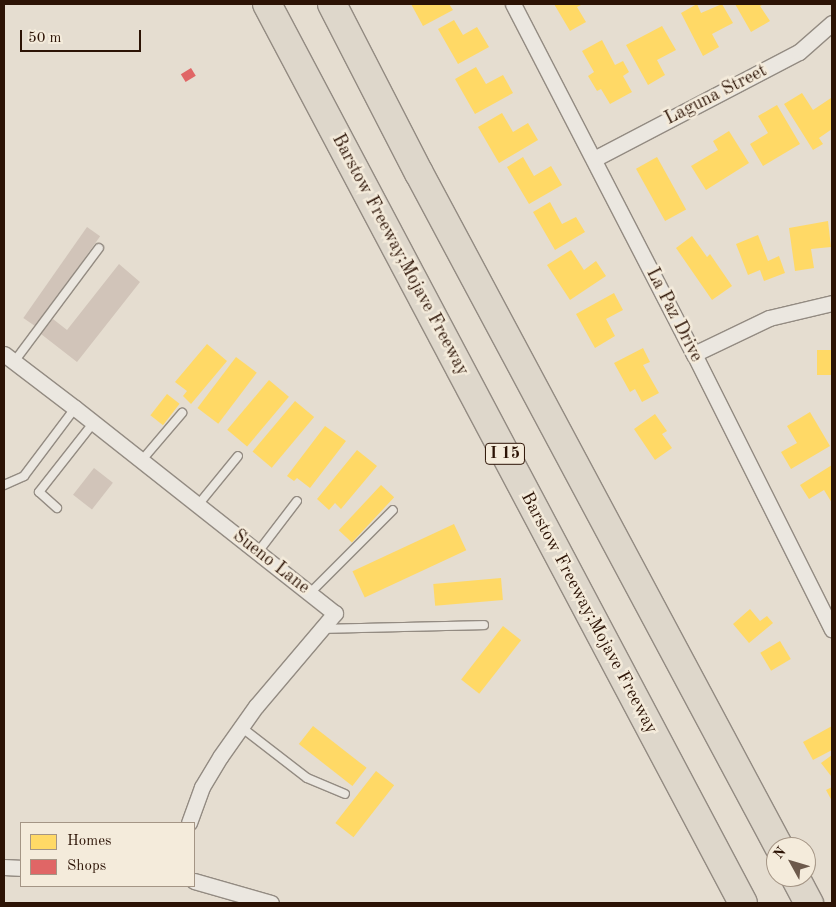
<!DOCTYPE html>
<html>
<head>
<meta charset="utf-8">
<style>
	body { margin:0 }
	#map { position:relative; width:836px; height:907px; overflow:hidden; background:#e5ddd0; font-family:"Old Standard TT",serif }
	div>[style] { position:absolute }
	.homes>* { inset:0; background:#ffd966; transform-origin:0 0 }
	.shops>* { inset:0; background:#e06666; transform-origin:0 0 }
	.building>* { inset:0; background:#d1c4b9; transform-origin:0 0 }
	.roads { filter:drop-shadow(1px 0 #938b82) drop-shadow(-1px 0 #938b82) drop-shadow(0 1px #938b82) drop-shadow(0 -1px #938b82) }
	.lane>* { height:8px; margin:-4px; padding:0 4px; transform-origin:4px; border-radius:4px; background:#ebe7e0 }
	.street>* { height:15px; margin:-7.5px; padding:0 7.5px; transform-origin:7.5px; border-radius:7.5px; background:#ebe7e0 }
	.highway>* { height:28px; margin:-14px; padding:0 14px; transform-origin:14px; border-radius:14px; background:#ded7cb }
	span { translate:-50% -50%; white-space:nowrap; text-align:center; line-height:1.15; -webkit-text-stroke:5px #f4ebdb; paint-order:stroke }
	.shield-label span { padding:1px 4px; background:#f4ebdb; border:1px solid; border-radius:4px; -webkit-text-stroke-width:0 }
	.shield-label { font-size:16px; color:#2c1305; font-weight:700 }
	.street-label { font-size:18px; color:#2c1305 }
	.frame { position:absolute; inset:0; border:5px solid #2c1305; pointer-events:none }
	.legend { position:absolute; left:20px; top:822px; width:175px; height:65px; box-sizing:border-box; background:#f4ebdb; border:1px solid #a49585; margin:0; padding:6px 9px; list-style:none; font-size:15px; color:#2c1305 }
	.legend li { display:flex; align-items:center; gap:10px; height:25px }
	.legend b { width:25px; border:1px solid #a49585 }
	.north { position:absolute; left:766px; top:837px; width:50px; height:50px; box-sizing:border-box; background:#f4ebdb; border:1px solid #a49585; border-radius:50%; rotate:309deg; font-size:14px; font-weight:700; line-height:20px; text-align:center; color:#2c1305 }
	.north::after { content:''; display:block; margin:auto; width:18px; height:22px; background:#6d5a4c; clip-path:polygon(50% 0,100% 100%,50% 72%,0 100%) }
	.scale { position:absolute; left:20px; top:30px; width:121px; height:22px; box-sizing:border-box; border:2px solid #2c1305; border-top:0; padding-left:6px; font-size:15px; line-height:18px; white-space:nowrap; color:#2c1305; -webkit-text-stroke:4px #f4ebdb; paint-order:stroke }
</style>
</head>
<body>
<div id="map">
	<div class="homes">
		<i style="clip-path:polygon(411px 4px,449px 4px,453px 10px,423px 26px)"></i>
		<i style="clip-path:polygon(554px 4px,583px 4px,577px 7px,586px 22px,570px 31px)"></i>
		<i style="clip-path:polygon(697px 4px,701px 13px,722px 4px,733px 23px,712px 34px,719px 47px,703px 56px,681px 13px)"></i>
		<i style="clip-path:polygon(735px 4px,764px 4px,760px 6px,770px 21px,751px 32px)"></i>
		<i style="clip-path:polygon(454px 20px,463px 35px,477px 27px,489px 47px,458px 64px,438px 29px)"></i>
		<i style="clip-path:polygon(662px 26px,676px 50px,657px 60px,665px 75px,648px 85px,626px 45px)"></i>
		<i style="clip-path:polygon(602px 40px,615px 65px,623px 61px,629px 72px,623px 76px,632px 92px,610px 104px,601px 89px,597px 91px,588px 76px,594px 72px,582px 51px)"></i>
		<i style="clip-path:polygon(476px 67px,486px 84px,503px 75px,513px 93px,475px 114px,455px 79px)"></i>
		<i style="clip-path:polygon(802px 93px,813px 110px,831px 98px,832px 100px,832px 129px,819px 138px,823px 144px,813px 150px,784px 104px)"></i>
		<i style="clip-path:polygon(777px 105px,800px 144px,763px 166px,750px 144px,768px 133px,758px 116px)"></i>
		<i style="clip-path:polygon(502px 113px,513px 132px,528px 123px,538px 140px,499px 163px,478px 127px)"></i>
		<i style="clip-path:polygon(729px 131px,749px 163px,706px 190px,691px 166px,718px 150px,713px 141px)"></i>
		<i style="clip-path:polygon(523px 157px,534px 176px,551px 166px,562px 185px,529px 204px,507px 167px)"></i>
		<i style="left:657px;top:157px;width:60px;height:24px;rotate:61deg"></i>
		<i style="clip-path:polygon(550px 202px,562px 224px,576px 217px,585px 232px,555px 250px,533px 212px)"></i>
		<i style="clip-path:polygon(828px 221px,831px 247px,811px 249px,814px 268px,795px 271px,789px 228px)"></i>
		<i style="clip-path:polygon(758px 235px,768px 261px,779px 256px,785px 273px,764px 281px,760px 270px,748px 275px,736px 244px)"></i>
		<i style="clip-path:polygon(692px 236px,707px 257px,710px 254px,732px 286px,712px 300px,676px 248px)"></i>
		<i style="clip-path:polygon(571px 250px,584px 270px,596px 261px,606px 276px,570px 300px,547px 265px)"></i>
		<i style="clip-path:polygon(614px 293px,623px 310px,606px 319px,615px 336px,595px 348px,576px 314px)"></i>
		<i style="clip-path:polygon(207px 344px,227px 361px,191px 404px,183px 396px,187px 391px,175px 382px)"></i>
		<i style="clip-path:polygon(643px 348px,650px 362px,643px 365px,659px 393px,642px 402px,635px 389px,630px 392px,614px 363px)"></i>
		<i style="left:832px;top:350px;width:25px;height:15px;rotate:90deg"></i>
		<i style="left:236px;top:357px;width:26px;height:64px;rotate:37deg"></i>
		<i style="left:269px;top:380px;width:26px;height:65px;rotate:40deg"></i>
		<i style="left:167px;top:394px;width:16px;height:27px;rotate:38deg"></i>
		<i style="left:295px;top:401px;width:25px;height:66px;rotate:40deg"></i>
		<i style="clip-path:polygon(810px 412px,830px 446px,791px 469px,781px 452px,797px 443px,787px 426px)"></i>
		<i style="clip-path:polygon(655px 414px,667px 431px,662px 434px,672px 448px,655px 460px,634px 429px)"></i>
		<i style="clip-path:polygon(325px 426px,346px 441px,310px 488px,297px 478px,294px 481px,287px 476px)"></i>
		<i style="clip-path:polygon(357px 450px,377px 466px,341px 509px,335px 503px,329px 510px,317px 499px)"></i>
		<i style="clip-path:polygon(832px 465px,832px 503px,824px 490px,809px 499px,800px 485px)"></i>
		<i style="left:381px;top:485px;width:18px;height:62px;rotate:43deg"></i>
		<i style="left:454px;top:524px;width:29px;height:112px;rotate:65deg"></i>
		<i style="left:501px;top:578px;width:22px;height:68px;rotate:85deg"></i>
		<i style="clip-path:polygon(750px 609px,760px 621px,767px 616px,773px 623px,749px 643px,733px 624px)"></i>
		<i style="left:503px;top:626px;width:23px;height:68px;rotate:38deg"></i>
		<i style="left:780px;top:641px;width:21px;height:23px;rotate:59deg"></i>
		<i style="left:313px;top:726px;width:68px;height:23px;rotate:38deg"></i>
		<i style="clip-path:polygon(832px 726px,832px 750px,813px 760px,803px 742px)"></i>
		<i style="clip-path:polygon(832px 755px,832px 775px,831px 776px,821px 763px)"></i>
		<i style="left:376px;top:771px;width:23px;height:66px;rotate:38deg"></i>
		<i style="clip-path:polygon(832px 787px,832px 801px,826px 790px)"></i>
	</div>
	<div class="shops">
		<i style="left:191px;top:68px;width:9px;height:12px;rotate:58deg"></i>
	</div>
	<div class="building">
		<i style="left:87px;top:227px;width:16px;height:111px;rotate:35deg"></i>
		<i style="clip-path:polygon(119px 264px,140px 282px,77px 362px,41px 334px,53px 319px,67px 330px)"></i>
		<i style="left:94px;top:468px;width:24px;height:34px;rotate:38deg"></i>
	</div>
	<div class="roads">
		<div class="lane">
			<i style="left:14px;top:362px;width:142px;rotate:-53.3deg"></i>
			<i style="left:142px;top:460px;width:62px;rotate:-49.6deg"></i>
			<i style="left:4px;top:485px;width:22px;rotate:-24deg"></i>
			<i style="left:24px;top:476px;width:85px;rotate:-53.1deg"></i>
			<i style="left:198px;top:505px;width:63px;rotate:-50.8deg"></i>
			<i style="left:57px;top:508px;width:24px;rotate:-138deg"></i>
			<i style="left:39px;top:492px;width:89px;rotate:-51.8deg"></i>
			<i style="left:258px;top:552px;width:64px;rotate:-52.6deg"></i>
			<i style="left:310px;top:593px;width:117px;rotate:-45deg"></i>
			<i style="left:323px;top:629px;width:161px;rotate:-1.4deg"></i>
			<i style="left:241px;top:727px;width:83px;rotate:37.7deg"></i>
			<i style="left:307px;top:778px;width:41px;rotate:22.8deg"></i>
		</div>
		<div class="street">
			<i style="left:513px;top:4px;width:394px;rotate:62.7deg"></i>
			<i style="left:694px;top:354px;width:308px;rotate:63.4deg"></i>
			<i style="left:594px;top:159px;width:231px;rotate:-27.6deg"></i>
			<i style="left:799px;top:52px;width:44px;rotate:-41.3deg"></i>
			<i style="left:4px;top:354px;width:89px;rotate:37.3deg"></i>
			<i style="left:75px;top:408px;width:331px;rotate:38.3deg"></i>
			<i style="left:335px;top:613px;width:122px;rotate:130.3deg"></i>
			<i style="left:256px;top:706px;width:62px;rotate:125.2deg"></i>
			<i style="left:220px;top:757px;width:35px;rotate:121deg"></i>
			<i style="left:202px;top:787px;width:38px;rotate:110deg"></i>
			<i style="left:694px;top:354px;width:83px;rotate:-25.6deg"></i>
			<i style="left:769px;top:318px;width:65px;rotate:-13.4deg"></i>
			<i style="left:4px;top:867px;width:17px;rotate:3deg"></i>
			<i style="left:194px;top:881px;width:80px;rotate:15.9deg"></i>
		</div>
		<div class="highway">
			<i style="left:267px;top:4px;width:1017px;rotate:62.1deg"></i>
			<i style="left:332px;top:4px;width:190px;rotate:62.8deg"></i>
			<i style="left:419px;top:173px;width:764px;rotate:61.89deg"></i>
			<i style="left:795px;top:877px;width:30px;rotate:62deg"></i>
		</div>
	</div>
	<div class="shield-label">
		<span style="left:505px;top:454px">I 15</span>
	</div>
	<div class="street-label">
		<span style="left:716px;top:95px;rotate:-27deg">Laguna Street</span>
		<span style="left:400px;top:255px;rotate:62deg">Barstow Freeway;Mojave Freeway</span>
		<span style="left:674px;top:315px;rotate:63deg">La Paz Drive</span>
		<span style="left:271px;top:562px;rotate:38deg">Sueno Lane</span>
		<span style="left:589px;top:613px;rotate:62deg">Barstow Freeway;Mojave Freeway</span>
	</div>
	<div class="frame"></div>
	<ul class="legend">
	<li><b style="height:14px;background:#ffd966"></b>Homes</li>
	<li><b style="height:14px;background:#e06666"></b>Shops</li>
	</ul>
	<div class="north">N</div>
	<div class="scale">50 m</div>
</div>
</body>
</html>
